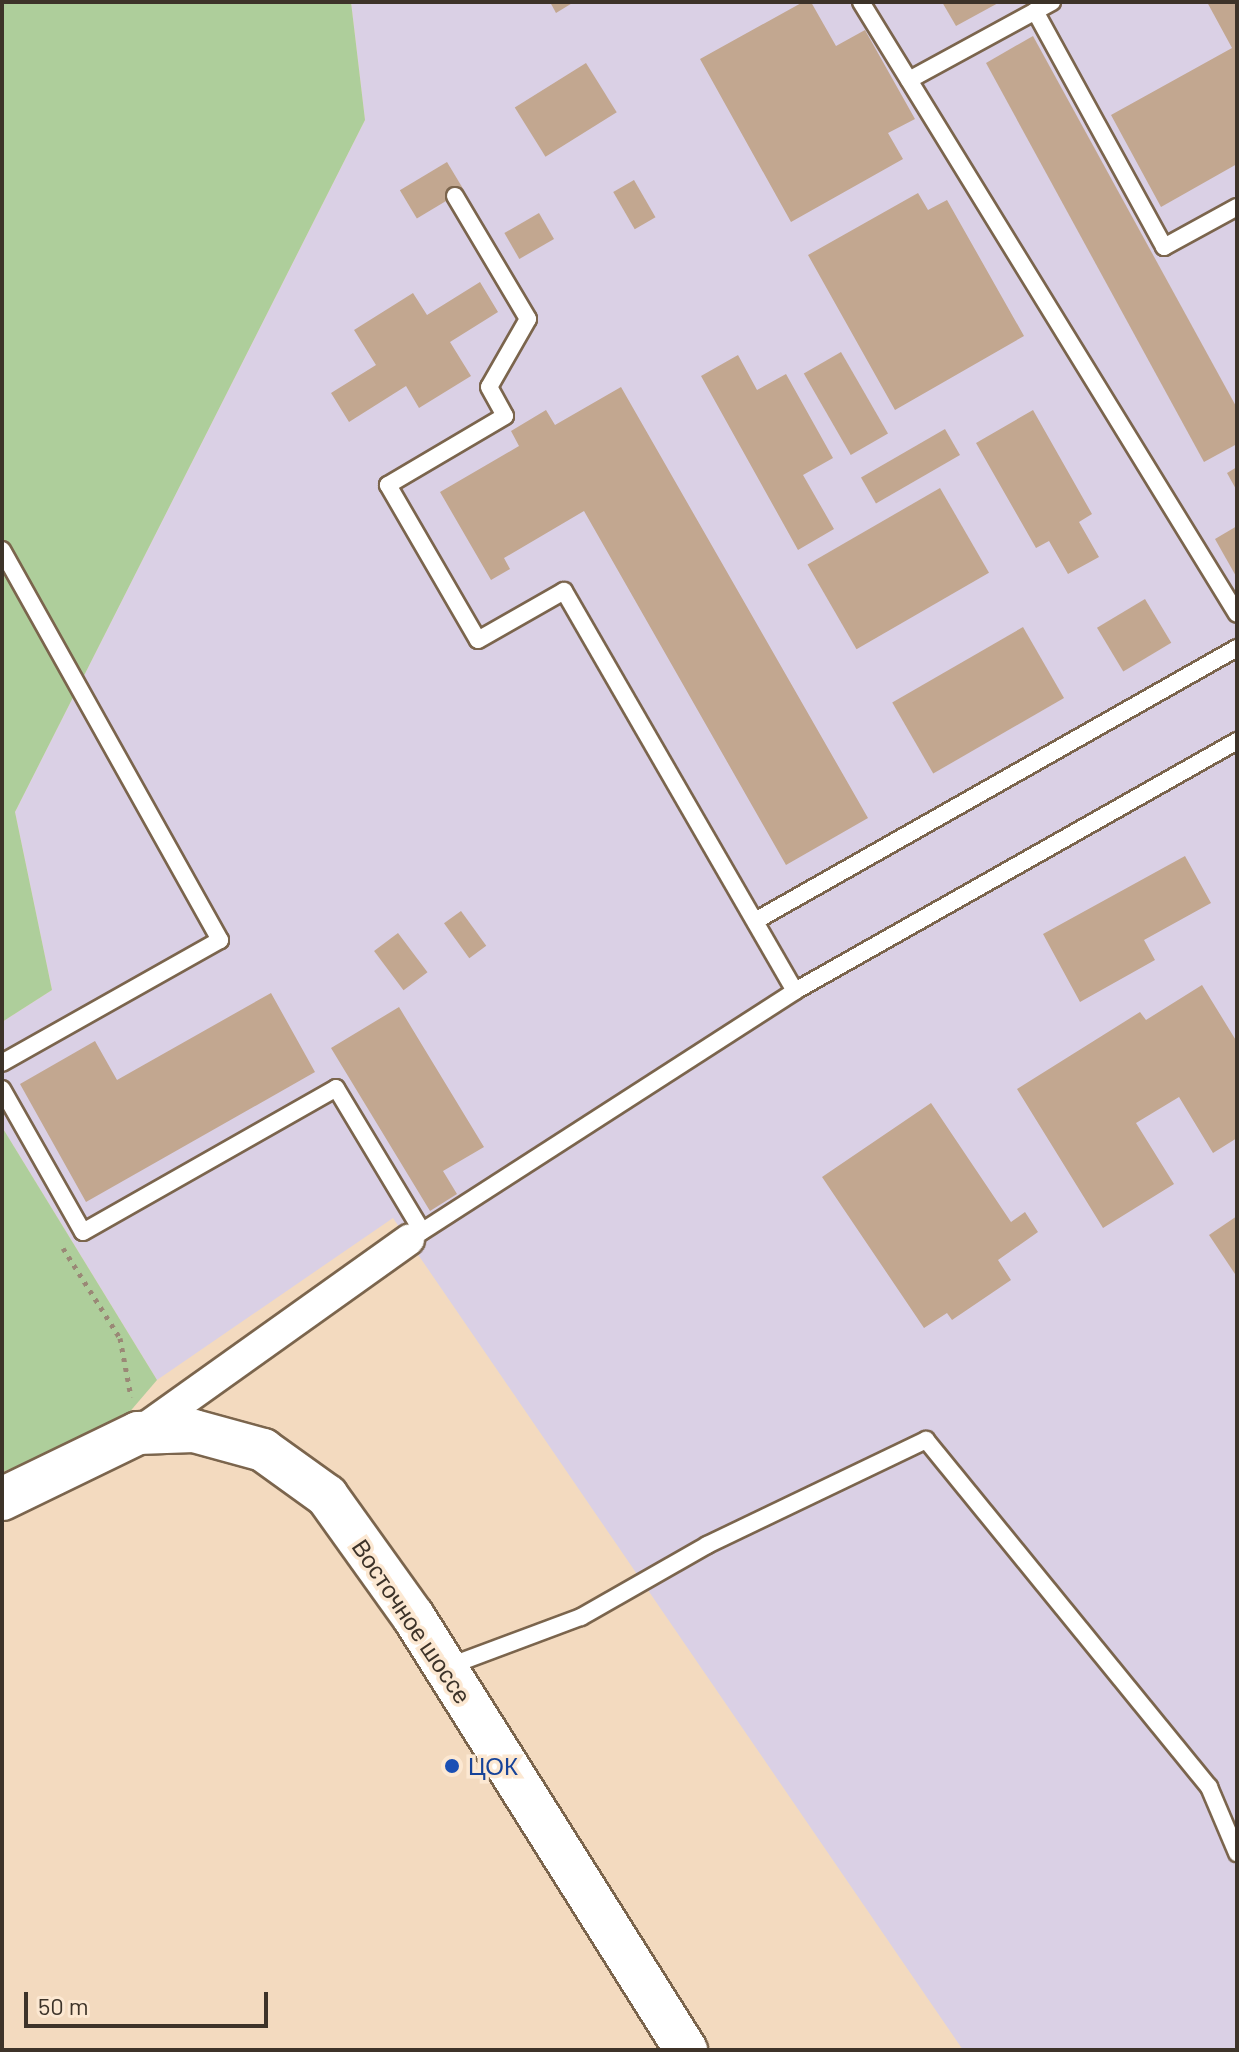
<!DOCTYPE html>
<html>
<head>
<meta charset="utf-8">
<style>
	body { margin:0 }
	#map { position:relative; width:1239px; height:2052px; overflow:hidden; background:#f3dabf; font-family:Barlow,sans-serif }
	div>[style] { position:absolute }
	.industrial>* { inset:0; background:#dad0e5 }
	.green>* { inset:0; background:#aece9b }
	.building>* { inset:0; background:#c2a790; transform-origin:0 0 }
	.path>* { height:5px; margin-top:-2.5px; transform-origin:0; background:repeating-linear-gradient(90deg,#9a8876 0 4px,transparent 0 10px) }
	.roads { filter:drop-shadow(2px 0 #7b654d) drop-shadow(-2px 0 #7b654d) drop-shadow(0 2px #7b654d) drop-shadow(0 -2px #7b654d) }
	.service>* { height:16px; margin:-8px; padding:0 8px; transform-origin:8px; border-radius:8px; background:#fff }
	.minor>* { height:30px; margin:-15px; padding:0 15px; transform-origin:15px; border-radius:15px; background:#fff }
	.secondary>* { height:42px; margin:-21px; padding:0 21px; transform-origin:21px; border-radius:21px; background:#fff }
	.dots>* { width:22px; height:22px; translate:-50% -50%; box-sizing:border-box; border:4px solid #fce8d2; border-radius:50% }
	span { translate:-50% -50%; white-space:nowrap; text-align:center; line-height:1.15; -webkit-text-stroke:7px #fce8d2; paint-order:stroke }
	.street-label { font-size:24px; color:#3d3329 }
	.transit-label { font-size:24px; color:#164399 }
	.left { translate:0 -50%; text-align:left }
	.frame { position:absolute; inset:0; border:4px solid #3d3329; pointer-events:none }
	.scale { position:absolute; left:24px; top:1992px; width:244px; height:36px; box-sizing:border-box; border:4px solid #3d3329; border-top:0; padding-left:10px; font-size:24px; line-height:28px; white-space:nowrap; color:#3d3329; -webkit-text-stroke:6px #fce8d2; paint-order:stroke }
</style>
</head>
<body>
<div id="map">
	<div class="industrial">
		<i style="clip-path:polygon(351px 2px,1237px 2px,1237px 2050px,963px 2050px,393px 1218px,157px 1380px,2px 1127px,2px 1022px,52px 990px,15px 812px,365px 120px)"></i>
	</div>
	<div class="green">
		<i style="clip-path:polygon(2px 2px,351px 2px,365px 120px,15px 812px,52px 990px,2px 1022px)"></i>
		<i style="clip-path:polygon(2px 1127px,157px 1380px,115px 1429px,2px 1472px)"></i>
	</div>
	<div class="building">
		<i style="clip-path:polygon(550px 2px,574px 2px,556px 13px)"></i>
		<i style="clip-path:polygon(803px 2px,811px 2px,836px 46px,865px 30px,915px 119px,888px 133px,903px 159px,791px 222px,700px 59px)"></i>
		<i style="clip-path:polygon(942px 2px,1000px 2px,956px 26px)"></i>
		<i style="clip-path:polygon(1207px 2px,1237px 2px,1237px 164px,1161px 207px,1111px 115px,1232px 48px)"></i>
		<i style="clip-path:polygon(1033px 36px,1237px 408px,1237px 444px,1204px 462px,986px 63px)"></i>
		<i style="left:586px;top:63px;width:58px;height:84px;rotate:58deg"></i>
		<i style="left:447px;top:162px;width:33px;height:55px;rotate:59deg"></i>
		<i style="left:634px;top:180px;width:43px;height:24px;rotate:60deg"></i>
		<i style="clip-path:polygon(918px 193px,928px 210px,947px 200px,1024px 336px,895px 410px,808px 255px)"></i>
		<i style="left:539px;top:213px;width:30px;height:40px;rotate:60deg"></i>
		<i style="clip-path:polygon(480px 282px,498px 312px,450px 342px,471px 376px,419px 408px,406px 386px,349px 422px,331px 393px,376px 365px,354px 330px,413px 293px,427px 315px)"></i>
		<i style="left:841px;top:352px;width:94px;height:43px;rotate:60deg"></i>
		<i style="clip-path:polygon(738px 355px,757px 390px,786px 374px,833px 458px,803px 475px,834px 529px,798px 550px,701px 376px)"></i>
		<i style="clip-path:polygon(621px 387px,868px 818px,786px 865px,584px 511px,504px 558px,510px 569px,491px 580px,440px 492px,519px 446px,511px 431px,546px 410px,555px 425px)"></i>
		<i style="clip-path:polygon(1033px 410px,1092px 514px,1079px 522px,1099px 557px,1068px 574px,1049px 541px,1036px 548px,976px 443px)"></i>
		<i style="left:945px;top:429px;width:30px;height:97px;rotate:60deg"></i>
		<i style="clip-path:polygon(1237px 467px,1237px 491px,1227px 473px)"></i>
		<i style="left:940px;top:488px;width:98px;height:153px;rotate:60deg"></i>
		<i style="clip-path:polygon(1237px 526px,1237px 578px,1215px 539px)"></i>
		<i style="left:1145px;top:599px;width:51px;height:56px;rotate:59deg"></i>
		<i style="left:1023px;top:627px;width:82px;height:151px;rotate:60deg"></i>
		<i style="clip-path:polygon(1185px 856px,1211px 903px,1144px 940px,1155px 960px,1080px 1002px,1043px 934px)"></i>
		<i style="left:461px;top:911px;width:43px;height:21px;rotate:54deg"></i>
		<i style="left:398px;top:933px;width:49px;height:30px;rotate:53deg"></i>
		<i style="clip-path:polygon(1202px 985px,1237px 1042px,1237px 1138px,1213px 1153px,1179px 1097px,1136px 1123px,1174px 1184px,1103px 1228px,1017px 1089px,1140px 1012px,1146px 1020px)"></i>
		<i style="clip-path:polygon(271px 993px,315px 1072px,86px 1202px,20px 1084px,95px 1041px,117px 1080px)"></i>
		<i style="clip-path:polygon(399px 1007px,484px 1147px,443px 1171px,457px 1194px,430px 1211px,331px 1048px)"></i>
		<i style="clip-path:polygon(931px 1103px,1011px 1222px,1025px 1212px,1038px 1232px,998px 1260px,1011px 1280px,952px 1320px,947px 1313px,924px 1328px,822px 1177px)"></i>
		<i style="clip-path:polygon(1237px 1216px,1237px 1277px,1209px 1235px)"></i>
	</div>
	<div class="path">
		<i style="left:63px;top:1248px;width:107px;rotate:57.7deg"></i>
		<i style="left:120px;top:1338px;width:60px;rotate:79.4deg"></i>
	</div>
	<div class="roads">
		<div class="service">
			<i style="left:861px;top:2px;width:718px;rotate:58.43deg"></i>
			<i style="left:1035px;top:11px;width:269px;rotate:61.3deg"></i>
			<i style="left:1164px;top:247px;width:83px;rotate:-28.7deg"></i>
			<i style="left:909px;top:80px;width:163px;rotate:-28.6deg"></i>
			<i style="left:455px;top:196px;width:143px;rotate:59.3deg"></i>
			<i style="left:528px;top:319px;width:78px;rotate:119.8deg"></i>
			<i style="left:489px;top:387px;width:33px;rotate:61deg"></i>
			<i style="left:505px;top:416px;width:136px;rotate:149.5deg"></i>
			<i style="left:388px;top:485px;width:179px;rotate:59.9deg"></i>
			<i style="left:478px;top:640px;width:99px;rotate:-29.7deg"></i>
			<i style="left:564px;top:591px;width:462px;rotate:60deg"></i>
			<i style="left:2px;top:550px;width:447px;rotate:60.8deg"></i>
			<i style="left:220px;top:940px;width:250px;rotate:150.6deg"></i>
			<i style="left:755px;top:921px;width:554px;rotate:-29.53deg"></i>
			<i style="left:2px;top:1089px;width:164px;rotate:60.5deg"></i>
			<i style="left:83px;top:1232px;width:291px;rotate:-29.6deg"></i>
			<i style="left:336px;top:1088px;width:167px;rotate:59deg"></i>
			<i style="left:409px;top:1240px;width:459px;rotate:-32.8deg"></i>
			<i style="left:795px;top:991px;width:508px;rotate:-29.49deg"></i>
			<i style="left:447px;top:1667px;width:143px;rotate:-20.5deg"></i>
			<i style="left:581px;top:1617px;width:145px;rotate:-29.7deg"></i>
			<i style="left:707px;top:1545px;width:243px;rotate:-25.6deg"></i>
			<i style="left:926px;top:1440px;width:448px;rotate:50.8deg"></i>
			<i style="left:1209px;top:1787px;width:72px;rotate:67deg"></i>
		</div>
		<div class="minor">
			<i style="left:138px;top:1433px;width:333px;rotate:-35.5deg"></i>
		</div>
		<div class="secondary">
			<i style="left:2px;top:1499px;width:151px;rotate:-25.9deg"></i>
			<i style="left:138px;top:1433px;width:56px;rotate:-2deg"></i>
			<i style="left:194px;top:1431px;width:72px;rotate:15.4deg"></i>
			<i style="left:263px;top:1450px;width:79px;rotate:35.7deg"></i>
			<i style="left:327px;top:1496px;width:148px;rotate:54.4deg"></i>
			<i style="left:413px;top:1616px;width:513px;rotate:57.83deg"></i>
		</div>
	</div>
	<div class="dots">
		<i style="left:452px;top:1766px;background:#1a4fb4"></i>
	</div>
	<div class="street-label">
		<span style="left:412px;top:1621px;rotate:56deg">Восточное шоссе</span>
	</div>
	<div class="transit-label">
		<span class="left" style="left:468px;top:1766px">ЦОК</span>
	</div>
	<div class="frame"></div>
	<div class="scale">50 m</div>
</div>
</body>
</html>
